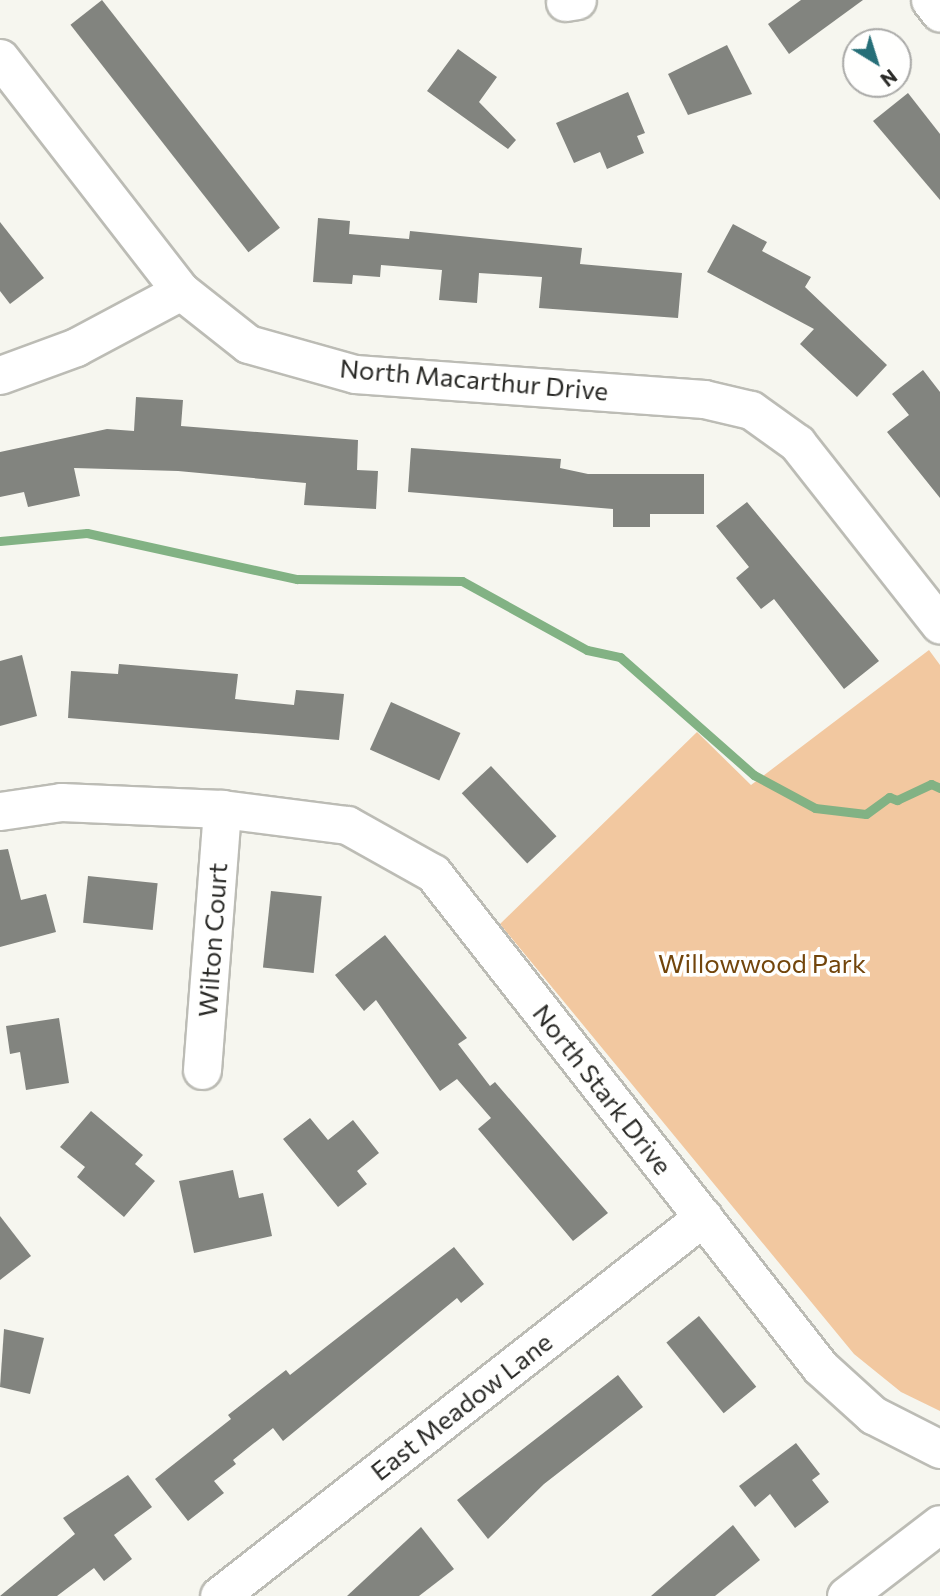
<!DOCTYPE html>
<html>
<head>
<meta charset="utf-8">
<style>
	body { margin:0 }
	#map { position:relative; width:940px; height:1596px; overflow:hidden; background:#f6f6ef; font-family:Commissioner,sans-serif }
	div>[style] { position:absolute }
	.green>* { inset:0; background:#f2c8a0 }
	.stream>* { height:9px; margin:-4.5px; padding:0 4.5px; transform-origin:4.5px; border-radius:4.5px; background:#82b284 }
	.building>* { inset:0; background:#82847f; transform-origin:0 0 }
	.roads { filter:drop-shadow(2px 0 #bcbcb5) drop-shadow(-2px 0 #bcbcb5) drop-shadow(0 2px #bcbcb5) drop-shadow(0 -2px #bcbcb5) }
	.minor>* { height:37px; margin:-18.5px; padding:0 18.5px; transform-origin:18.5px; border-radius:18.5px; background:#fff }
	span { translate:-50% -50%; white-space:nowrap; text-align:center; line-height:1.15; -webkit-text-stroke:7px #fffffe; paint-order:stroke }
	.street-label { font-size:26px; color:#2a2a27 }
	.park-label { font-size:26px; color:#72450b }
	.north { position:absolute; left:842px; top:28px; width:70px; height:70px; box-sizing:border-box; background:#fffffe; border:2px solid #aaaaa8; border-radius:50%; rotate:142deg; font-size:19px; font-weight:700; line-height:28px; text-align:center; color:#2a2a27 }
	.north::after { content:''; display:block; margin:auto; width:24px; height:32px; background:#266f78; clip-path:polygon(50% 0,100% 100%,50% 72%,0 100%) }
</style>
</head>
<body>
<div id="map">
	<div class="green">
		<i style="clip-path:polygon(929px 650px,940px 665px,940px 1411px,901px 1392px,854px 1354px,500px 924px,697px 732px,751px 785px)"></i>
	</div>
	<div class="stream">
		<i style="left:0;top:541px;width:87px;rotate:-5.3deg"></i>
		<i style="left:87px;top:533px;width:215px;rotate:12.4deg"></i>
		<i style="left:297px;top:579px;width:165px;rotate:0.7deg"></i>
		<i style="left:462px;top:581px;width:143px;rotate:28.9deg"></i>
		<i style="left:587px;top:650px;width:34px;rotate:12deg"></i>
		<i style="left:620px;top:657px;width:179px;rotate:41.4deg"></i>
		<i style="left:754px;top:775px;width:69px;rotate:28.4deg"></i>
		<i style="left:815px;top:808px;width:51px;rotate:6.7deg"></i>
		<i style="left:866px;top:814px;width:29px;rotate:-36deg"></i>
		<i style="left:889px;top:797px;width:9px;rotate:21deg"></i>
		<i style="left:897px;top:800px;width:38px;rotate:-25deg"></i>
		<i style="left:931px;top:784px;width:10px;rotate:24deg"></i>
	</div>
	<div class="building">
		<i style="left:102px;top:0;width:289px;height:40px;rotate:52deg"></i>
		<i style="clip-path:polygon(801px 0,863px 0,789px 54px,768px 24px)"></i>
		<i style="clip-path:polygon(727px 45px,752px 94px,688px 115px,668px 74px)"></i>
		<i style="clip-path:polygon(458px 49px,497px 77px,479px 102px,516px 140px,508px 149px,427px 91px)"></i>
		<i style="clip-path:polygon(628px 92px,645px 133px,637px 136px,644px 153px,607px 169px,600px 152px,574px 163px,556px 123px)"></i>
		<i style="clip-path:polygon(908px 93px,940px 134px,940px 200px,873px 121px)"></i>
		<i style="clip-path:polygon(318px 218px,350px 221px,349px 234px,409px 239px,410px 231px,582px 248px,580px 264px,682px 273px,678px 318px,539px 308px,542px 277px,479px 273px,477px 303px,439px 300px,442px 270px,381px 265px,380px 277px,353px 275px,352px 284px,313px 282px)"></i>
		<i style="clip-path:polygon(0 222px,44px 278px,10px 304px,0 291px)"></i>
		<i style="clip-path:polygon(733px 224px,767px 242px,762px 251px,811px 277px,805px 287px,887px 365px,857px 397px,800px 344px,814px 329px,707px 272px)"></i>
		<i style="clip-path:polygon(923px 370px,940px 392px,940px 498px,887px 432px,909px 415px,892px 394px)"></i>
		<i style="clip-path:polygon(136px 397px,183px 400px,181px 426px,358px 440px,357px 470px,378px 471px,376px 509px,304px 505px,306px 483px,178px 471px,74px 468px,80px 496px,28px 507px,24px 492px,0 497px,0 452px,107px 429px,134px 431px)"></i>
		<i style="clip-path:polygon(411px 448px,561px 459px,560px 468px,588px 474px,704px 474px,704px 514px,650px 514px,650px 527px,613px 527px,613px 509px,408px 492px)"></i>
		<i style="clip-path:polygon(747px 502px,879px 661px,844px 689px,774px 599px,761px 609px,736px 578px,749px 567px,716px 526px)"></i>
		<i style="clip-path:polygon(22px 655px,37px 716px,0 726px,0 661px)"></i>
		<i style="clip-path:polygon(119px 664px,238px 674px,235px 699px,294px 705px,296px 690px,344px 694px,339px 740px,68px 718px,71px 671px,118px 674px)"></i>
		<i style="left:391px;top:702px;width:76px;height:52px;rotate:24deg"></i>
		<i style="left:491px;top:766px;width:96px;height:40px;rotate:47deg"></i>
		<i style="clip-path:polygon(8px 849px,21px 900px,46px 894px,56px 932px,0 947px,0 850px)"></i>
		<i style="left:88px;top:876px;width:70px;height:47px;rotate:6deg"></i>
		<i style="left:271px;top:891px;width:51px;height:77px;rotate:6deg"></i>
		<i style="clip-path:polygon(385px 935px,467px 1038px,458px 1044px,490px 1086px,495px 1082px,608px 1213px,573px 1241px,478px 1129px,491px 1118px,457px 1079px,440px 1091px,376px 1000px,364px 1011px,335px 975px)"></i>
		<i style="clip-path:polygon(59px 1018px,69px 1083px,26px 1090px,20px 1052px,10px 1054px,6px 1026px)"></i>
		<i style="clip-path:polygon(91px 1111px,143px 1155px,135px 1164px,155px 1181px,124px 1217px,77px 1177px,85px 1167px,60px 1147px)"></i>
		<i style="clip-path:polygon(310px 1118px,328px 1140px,353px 1120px,379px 1153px,357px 1171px,367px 1184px,338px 1207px,283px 1139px)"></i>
		<i style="clip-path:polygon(233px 1170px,239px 1198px,263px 1193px,272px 1236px,194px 1253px,179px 1181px)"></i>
		<i style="clip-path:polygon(0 1216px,31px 1256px,0 1280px)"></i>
		<i style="clip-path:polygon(454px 1247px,484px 1284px,461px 1303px,457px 1298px,283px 1441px,273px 1428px,233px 1460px,236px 1464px,214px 1481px,224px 1493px,188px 1521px,155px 1479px,231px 1419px,228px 1415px,286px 1370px,290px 1375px)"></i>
		<i style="left:699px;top:1316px;width:91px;height:42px;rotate:51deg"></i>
		<i style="clip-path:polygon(4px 1329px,44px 1338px,30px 1394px,0 1387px)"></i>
		<i style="clip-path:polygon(618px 1375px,643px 1407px,544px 1484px,488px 1539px,457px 1500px)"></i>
		<i style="clip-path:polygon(796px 1443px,820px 1474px,812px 1480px,829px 1502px,795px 1528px,770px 1494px,755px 1507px,739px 1486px)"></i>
		<i style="clip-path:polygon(128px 1475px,152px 1507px,114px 1535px,132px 1559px,104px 1581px,94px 1568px,57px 1596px,0 1596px,75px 1534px,63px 1518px)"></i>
		<i style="clip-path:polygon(733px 1525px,760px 1560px,715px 1596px,651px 1596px)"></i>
		<i style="clip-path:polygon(421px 1527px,454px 1569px,419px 1596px,347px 1596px)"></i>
	</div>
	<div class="roads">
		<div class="minor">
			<i style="left:930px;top:0;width:16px;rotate:52deg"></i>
			<i style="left:565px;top:2px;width:12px;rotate:-9deg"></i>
			<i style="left:0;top:58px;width:295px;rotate:52.2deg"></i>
			<i style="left:181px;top:291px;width:85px;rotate:38.3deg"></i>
			<i style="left:248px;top:344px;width:111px;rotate:15.7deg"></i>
			<i style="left:355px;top:374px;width:350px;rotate:4.1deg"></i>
			<i style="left:704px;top:399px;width:48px;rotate:13.2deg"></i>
			<i style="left:751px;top:410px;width:57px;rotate:35.7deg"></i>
			<i style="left:797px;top:443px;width:231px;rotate:51.8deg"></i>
			<i style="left:0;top:375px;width:81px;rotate:-20.2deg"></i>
			<i style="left:76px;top:347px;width:119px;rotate:-28.1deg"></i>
			<i style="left:0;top:811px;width:62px;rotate:-8.4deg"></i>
			<i style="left:61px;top:802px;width:161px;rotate:2.5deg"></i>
			<i style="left:222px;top:809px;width:126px;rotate:7.3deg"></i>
			<i style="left:347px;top:825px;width:98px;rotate:29.2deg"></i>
			<i style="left:433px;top:873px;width:628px;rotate:51.92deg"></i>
			<i style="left:820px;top:1367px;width:72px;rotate:42.2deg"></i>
			<i style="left:873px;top:1415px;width:75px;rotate:26.9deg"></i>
			<i style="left:202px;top:1070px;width:262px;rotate:-85.6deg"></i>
			<i style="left:219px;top:1596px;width:615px;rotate:-38.06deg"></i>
			<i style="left:846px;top:1596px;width:118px;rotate:-37.5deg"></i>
		</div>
	</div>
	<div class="street-label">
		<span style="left:474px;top:379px;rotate:5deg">North Macarthur Drive</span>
		<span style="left:212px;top:940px;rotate:-86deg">Wilton Court</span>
		<span style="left:603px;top:1089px;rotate:52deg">North Stark Drive</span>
		<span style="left:461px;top:1406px;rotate:-38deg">East Meadow Lane</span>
	</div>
	<div class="park-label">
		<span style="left:762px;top:963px">Willowwood Park</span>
	</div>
	<div class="north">N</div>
</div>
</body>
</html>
